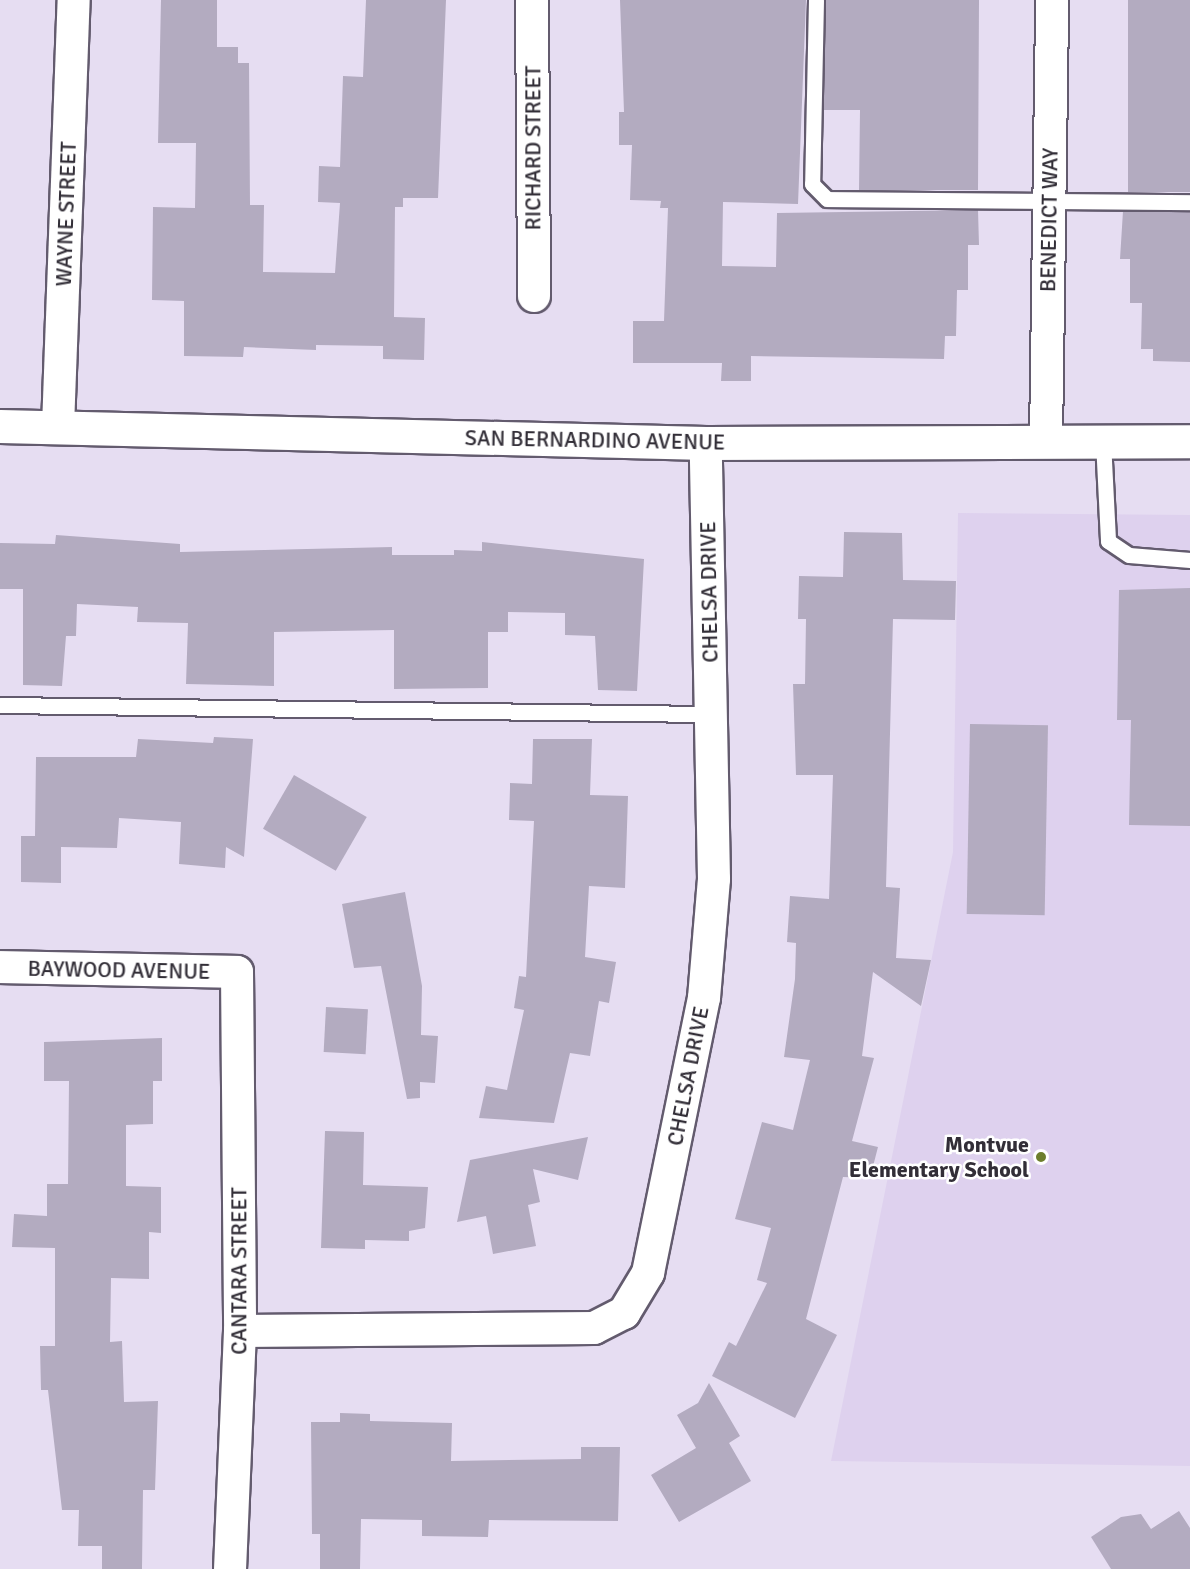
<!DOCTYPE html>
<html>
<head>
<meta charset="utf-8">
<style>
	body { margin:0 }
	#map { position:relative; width:1190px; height:1569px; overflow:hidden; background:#e6ddf2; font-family:Signika,sans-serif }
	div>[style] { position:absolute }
	.built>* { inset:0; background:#ded1ee }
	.building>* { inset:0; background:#b3abc0; transform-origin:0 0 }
	.roads { filter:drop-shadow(2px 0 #635b6e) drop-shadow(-2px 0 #635b6e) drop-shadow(0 2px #635b6e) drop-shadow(0 -2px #635b6e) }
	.lane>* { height:15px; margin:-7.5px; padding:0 7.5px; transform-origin:7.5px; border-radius:7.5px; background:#fff }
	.street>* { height:32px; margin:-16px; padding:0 16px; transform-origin:16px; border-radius:16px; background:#fff }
	.secondary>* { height:33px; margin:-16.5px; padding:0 16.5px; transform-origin:16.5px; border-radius:16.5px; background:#fff }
	.dots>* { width:16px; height:16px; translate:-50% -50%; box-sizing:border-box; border:3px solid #fff; border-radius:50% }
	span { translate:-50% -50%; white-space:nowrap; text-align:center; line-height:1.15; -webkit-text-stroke:5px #fff; paint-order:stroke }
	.street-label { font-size:22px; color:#322e37 }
	.poi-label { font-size:22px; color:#322e37; font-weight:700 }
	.right { translate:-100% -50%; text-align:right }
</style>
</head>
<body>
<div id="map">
	<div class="built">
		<i style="clip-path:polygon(958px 513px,1190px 515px,1190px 1466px,831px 1461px,953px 852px)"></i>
	</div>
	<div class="building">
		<i style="clip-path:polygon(161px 0,217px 0,217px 47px,238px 47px,238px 63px,249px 63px,250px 205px,264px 205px,263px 272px,335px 273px,340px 203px,318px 202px,319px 166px,340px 167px,343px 76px,363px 77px,366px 0,446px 0,438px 198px,403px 198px,403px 207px,395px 207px,394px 317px,425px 318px,424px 360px,383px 359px,383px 346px,316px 345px,316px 350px,244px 347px,243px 357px,184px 356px,184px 301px,152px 300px,153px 207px,195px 208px,196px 143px,158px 143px)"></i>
		<i style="clip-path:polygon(620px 0,806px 0,798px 204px,723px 202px,722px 266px,776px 267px,777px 213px,978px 210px,979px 245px,968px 245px,968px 290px,957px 290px,956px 336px,945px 336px,944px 359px,751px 356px,751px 381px,721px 381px,722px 363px,633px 363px,633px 321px,664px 321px,668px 208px,660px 208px,661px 201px,630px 200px,632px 145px,619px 145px,619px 112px,624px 112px)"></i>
		<i style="clip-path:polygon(826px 0,979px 0,978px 190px,859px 190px,860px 110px,823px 110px)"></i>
		<i style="left:1128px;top:0;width:62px;height:192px"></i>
		<i style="clip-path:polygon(1123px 211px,1190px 212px,1190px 362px,1153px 361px,1153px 349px,1141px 349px,1142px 303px,1130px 303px,1130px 259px,1120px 259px)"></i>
		<i style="clip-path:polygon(844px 532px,902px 533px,903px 580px,956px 581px,955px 620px,893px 619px,886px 887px,900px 888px,896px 958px,931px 960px,921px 1006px,873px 972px,862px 1056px,874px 1058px,852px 1141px,878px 1147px,870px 1178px,843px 1177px,806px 1319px,837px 1335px,795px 1418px,712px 1376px,729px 1342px,736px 1346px,767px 1283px,757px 1280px,771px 1228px,735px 1219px,762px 1122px,793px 1130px,810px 1060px,784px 1057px,795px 979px,796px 943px,787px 942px,790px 896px,829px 899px,833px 775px,796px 775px,793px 684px,805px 684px,806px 619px,798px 619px,799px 576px,843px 577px)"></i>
		<i style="clip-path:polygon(56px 535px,180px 544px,180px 552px,392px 547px,392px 555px,454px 555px,454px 550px,482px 551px,482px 542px,644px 559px,637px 691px,598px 690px,595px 636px,565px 635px,565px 613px,508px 612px,508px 632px,488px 632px,488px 688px,394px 689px,394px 630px,274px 632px,274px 686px,186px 684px,188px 623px,137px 622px,138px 607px,77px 604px,76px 636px,66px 636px,62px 686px,23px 685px,23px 589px,0 589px,0 543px,55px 544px)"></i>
		<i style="clip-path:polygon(1190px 588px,1190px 826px,1129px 825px,1131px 720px,1117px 720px,1119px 590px)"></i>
		<i style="left:970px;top:724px;width:78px;height:190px;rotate:1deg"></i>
		<i style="clip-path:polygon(214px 737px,253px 739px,244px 857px,226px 847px,225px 868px,179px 864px,181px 822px,119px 818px,117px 848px,61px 847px,61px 883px,21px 882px,21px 836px,35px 836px,36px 757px,136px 757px,138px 739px,213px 743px)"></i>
		<i style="clip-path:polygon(533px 739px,592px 739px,590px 795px,628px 796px,625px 888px,589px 886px,585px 957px,616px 962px,609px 1003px,599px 1001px,590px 1056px,570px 1053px,554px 1123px,479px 1118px,486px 1086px,507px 1090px,524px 1010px,514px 1008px,519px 976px,526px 977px,534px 821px,509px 820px,510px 788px,510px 783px,532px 784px)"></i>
		<i style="left:294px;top:775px;width:84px;height:62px;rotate:30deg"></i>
		<i style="clip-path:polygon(405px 892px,422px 986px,421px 1035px,438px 1036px,435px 1083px,420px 1082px,420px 1098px,407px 1099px,381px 966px,354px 968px,342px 904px)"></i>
		<i style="left:326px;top:1007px;width:42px;height:45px;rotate:3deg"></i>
		<i style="clip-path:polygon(162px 1038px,162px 1081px,153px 1081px,153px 1124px,126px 1125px,126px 1186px,161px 1187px,161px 1233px,149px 1232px,149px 1279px,111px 1278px,110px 1342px,122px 1341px,124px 1402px,158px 1401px,155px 1490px,143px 1490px,142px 1569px,102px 1569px,102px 1546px,78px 1546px,79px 1510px,62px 1510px,48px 1390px,41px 1390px,40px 1346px,55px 1346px,55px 1248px,12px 1247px,14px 1214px,47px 1216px,47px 1184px,68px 1184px,69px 1081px,44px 1081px,44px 1042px)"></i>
		<i style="clip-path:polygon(325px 1131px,364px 1132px,363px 1185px,428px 1187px,425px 1228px,409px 1231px,409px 1241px,365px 1240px,365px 1249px,321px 1248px)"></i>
		<i style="clip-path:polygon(588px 1137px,578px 1180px,533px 1169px,540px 1202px,528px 1205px,536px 1246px,493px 1254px,486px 1216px,457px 1222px,470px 1160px)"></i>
		<i style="clip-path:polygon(709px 1383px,740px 1436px,729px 1443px,751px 1481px,679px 1522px,651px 1475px,696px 1448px,677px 1415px,698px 1403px)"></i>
		<i style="clip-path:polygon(340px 1413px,370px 1414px,370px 1421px,452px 1423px,451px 1461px,581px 1459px,581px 1447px,620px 1447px,618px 1521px,489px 1520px,488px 1537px,422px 1536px,422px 1520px,361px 1519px,360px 1569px,320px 1569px,320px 1534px,312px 1534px,311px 1422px,340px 1422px)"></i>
		<i style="clip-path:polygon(1179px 1511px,1190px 1528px,1190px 1569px,1111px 1569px,1091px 1537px,1121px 1517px,1141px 1514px,1151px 1529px)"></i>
	</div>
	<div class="roads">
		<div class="lane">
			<i style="left:816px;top:0;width:184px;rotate:91.2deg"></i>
			<i style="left:812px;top:184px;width:21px;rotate:45deg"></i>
			<i style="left:827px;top:199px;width:363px;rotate:0.5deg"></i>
			<i style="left:1103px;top:441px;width:100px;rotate:87.1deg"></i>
			<i style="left:1108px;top:541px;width:25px;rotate:34deg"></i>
			<i style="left:1129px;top:555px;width:61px;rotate:4.7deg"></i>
			<i style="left:0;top:705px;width:711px;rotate:0.73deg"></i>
		</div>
		<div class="street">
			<i style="left:532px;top:0;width:296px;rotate:89.6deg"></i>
			<i style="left:58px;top:427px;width:427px;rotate:-87.9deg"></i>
			<i style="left:1046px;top:441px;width:441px;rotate:-89.2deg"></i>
			<i style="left:0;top:967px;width:237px;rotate:1.2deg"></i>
			<i style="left:237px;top:972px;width:359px;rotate:89.5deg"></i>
			<i style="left:240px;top:1331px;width:238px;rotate:92.4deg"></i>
			<i style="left:240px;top:1331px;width:354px;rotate:-0.5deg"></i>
			<i style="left:594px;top:1328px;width:34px;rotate:-27deg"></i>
			<i style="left:624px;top:1313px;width:47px;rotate:-59deg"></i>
			<i style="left:648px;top:1273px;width:281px;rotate:-78.5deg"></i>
			<i style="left:704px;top:998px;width:119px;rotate:-85.2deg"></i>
			<i style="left:714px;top:879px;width:436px;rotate:-91.1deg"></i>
		</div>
		<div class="secondary">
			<i style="left:0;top:426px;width:706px;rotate:1.38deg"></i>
			<i style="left:706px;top:443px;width:484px;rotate:-0.2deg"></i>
		</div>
	</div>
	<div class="dots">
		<i style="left:1041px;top:1157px;background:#6d7e2d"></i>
	</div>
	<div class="street-label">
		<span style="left:533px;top:148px;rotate:-90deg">RICHARD STREET</span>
		<span style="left:66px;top:214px;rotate:-88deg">WAYNE STREET</span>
		<span style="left:1049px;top:220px;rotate:-89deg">BENEDICT WAY</span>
		<span style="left:595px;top:440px;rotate:1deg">SAN BERNARDINO AVENUE</span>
		<span style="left:709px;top:592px;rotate:-91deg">CHELSA DRIVE</span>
		<span style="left:119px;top:970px;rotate:1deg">BAYWOOD AVENUE</span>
		<span style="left:688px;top:1076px;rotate:-79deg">CHELSA DRIVE</span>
		<span style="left:239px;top:1271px;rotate:-90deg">CANTARA STREET</span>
	</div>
	<div class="poi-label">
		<span class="right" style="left:1029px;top:1157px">Montvue<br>Elementary School</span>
	</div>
</div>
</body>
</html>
